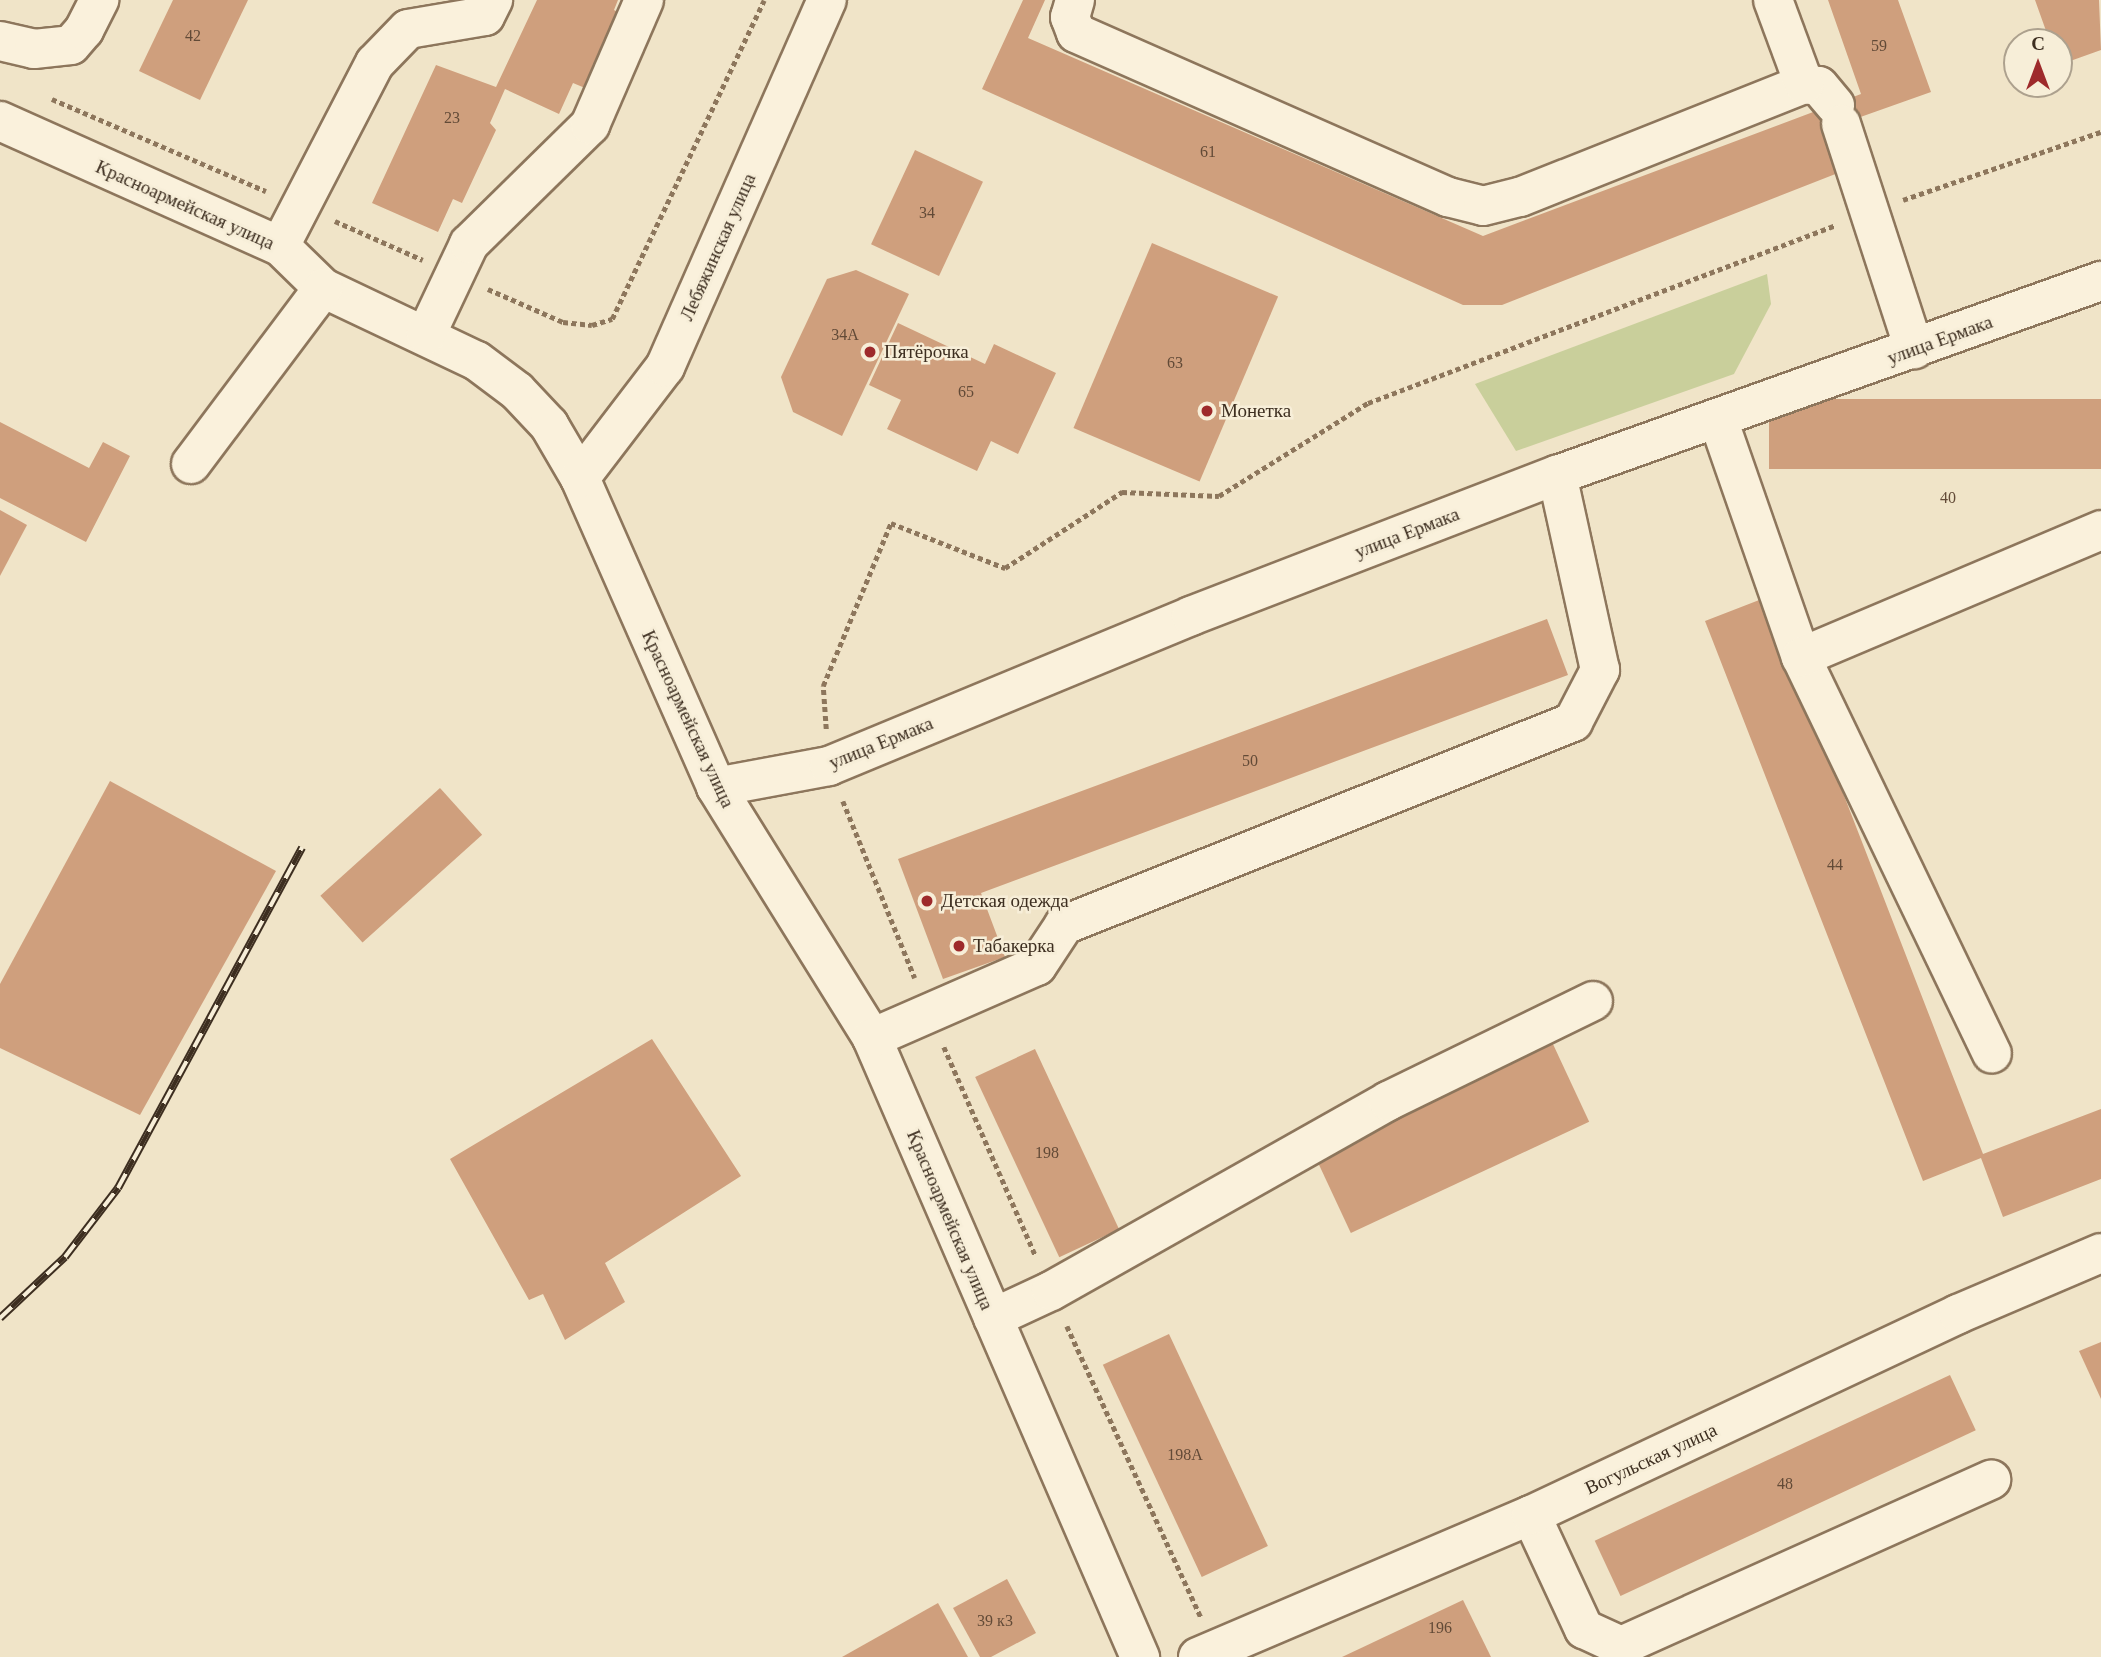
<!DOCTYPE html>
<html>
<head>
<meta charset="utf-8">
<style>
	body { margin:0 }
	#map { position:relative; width:2101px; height:1657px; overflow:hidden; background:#f0e4c8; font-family:Georgia,serif }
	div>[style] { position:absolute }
	.green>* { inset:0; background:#c9cf9b }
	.building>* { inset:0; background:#cf9f7d; transform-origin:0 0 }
	.path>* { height:4.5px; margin-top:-2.25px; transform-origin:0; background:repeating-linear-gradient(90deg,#8d765c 0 5px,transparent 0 8.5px) }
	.roads { filter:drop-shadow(2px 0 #8d765c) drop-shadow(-2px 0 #8d765c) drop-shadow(0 2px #8d765c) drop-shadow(0 -2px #8d765c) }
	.minor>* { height:38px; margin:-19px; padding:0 19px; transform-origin:19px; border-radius:19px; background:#faf1dc }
	.rail>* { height:8px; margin-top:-4px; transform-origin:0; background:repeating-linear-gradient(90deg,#f7eed8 0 16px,#3d2e20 0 32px); box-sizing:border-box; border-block:2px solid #3d2e20 }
	.dots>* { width:19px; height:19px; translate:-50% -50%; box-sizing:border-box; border:4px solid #f7eed8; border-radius:50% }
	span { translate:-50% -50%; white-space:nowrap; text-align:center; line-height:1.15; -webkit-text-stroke:5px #f7eed8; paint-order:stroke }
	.number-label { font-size:16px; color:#624a37 }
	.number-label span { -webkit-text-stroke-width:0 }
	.street-label { font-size:19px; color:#3d2e20 }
	.poi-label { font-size:19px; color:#3d2e20 }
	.left { translate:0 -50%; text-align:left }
	.north { position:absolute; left:2003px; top:28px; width:70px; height:70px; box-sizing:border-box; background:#f7eed8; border:2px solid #ada18e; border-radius:50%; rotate:0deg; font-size:19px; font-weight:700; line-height:28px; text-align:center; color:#3d2e20 }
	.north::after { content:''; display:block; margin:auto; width:24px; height:32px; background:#9e2a2b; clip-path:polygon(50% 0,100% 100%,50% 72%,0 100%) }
</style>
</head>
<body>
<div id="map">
	<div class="green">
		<i style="clip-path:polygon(1767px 274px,1771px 304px,1734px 374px,1516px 451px,1475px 384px)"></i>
	</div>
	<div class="building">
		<i style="clip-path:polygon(173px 0,248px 0,200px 100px,139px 71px)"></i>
		<i style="clip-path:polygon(537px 0,618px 0,614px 10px,621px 14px,585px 88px,573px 83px,559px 114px,505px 89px,490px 123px,496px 130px,462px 203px,453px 199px,438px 232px,372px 203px,436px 65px,496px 87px)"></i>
		<i style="clip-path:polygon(1023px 0,1045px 0,1028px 38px,1483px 236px,1861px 94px,1828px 0,1898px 0,1931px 92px,1821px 131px,1838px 173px,1502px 305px,1463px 305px,982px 89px)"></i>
		<i style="clip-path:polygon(2035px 0,2099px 0,2101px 50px,2059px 65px,2059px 42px,2050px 42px)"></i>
		<i style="left:915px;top:150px;width:75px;height:104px;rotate:25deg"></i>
		<i style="left:1152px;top:243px;width:137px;height:201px;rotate:23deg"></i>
		<i style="clip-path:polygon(856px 270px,909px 294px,842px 436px,793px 412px,781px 377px,827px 279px)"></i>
		<i style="clip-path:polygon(898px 323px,985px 364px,994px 344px,1056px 373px,1018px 454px,991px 441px,977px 471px,887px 429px,901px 400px,869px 385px)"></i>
		<i style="left:2101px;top:399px;width:70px;height:332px;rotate:90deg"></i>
		<i style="clip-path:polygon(0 422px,89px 468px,103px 442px,130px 456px,86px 542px,0 498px)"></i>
		<i style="clip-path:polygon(0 510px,27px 525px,0 576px)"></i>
		<i style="clip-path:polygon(1767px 597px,1983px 1154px,2101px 1109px,2101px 1179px,2003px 1217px,1981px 1158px,1923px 1181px,1705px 621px)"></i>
		<i style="clip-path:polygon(1547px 619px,1568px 675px,981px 893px,1005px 957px,943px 979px,898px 859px)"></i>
		<i style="clip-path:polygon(110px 781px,276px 871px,140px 1115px,0 1048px,0 984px)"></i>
		<i style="left:440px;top:788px;width:63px;height:161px;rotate:48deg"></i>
		<i style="clip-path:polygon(652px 1039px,741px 1176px,605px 1263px,625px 1302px,565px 1340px,543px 1294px,529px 1300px,450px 1159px)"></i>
		<i style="left:1552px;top:1042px;width:88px;height:263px;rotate:65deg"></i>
		<i style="left:1035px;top:1049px;width:199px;height:66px;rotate:65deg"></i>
		<i style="left:1169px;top:1334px;width:234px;height:73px;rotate:65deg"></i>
		<i style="clip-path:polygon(2101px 1342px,2101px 1399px,2079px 1351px)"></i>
		<i style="left:1950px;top:1375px;width:61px;height:392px;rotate:65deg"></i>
		<i style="clip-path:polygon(1007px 1579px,1036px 1633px,991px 1657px,980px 1657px,953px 1608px)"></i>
		<i style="clip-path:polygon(1463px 1600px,1491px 1657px,1342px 1657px)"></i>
		<i style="clip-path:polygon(938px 1603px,968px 1657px,842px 1657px)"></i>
	</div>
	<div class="path">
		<i style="left:52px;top:99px;width:233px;rotate:23.3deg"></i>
		<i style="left:1903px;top:200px;width:209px;rotate:-19deg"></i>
		<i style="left:335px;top:221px;width:96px;rotate:23.9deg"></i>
		<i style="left:488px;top:289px;width:82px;rotate:23.7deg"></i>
		<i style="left:563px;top:322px;width:29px;rotate:6deg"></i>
		<i style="left:592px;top:325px;width:21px;rotate:-17deg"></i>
		<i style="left:612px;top:319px;width:353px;rotate:-64.5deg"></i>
		<i style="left:826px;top:729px;width:43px;rotate:-94deg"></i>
		<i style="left:823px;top:686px;width:177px;rotate:-67.4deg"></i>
		<i style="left:891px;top:523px;width:123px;rotate:21.5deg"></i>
		<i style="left:1005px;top:568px;width:140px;rotate:-33deg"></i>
		<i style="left:1122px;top:492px;width:97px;rotate:2.4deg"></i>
		<i style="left:1219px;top:496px;width:176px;rotate:-32deg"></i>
		<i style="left:1368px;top:403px;width:501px;rotate:-20.82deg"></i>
		<i style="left:843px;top:801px;width:191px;rotate:67.9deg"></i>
		<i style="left:944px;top:1047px;width:229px;rotate:66.3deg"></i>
		<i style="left:1067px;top:1326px;width:320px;rotate:65.3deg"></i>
	</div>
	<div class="roads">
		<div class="minor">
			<i style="left:1075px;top:0;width:18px;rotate:106deg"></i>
			<i style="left:1070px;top:17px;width:17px;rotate:69deg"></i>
			<i style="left:1076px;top:33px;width:407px;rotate:23.8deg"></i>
			<i style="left:1448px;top:197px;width:36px;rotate:14deg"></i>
			<i style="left:1483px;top:206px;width:38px;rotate:-14deg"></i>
			<i style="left:1520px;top:197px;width:306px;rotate:-21.7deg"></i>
			<i style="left:1804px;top:84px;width:15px;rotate:8deg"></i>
			<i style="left:1819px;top:86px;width:25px;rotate:50deg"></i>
			<i style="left:1773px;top:0;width:90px;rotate:69.7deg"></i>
			<i style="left:0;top:41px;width:35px;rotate:13deg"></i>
			<i style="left:34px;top:49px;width:37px;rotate:-6deg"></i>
			<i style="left:71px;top:45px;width:20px;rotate:-49deg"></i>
			<i style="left:84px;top:30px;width:34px;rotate:-63deg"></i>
			<i style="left:0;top:121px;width:307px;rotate:24.1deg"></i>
			<i style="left:280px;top:246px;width:60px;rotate:44.3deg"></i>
			<i style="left:323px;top:288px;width:170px;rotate:25.4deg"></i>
			<i style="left:477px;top:361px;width:50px;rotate:36.9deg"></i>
			<i style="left:517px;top:391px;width:47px;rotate:46.7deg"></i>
			<i style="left:549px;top:425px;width:61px;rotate:59.7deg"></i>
			<i style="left:580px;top:478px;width:338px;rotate:66.2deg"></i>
			<i style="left:716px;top:787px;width:296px;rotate:58.1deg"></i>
			<i style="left:872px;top:1038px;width:675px;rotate:66.59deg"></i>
			<i style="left:1841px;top:124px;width:237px;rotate:72deg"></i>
			<i style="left:280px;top:246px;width:206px;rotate:-62.6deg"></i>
			<i style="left:375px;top:63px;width:47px;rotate:-45.9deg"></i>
			<i style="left:408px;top:29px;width:78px;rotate:-9.6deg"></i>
			<i style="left:485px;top:16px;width:18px;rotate:-63deg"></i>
			<i style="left:426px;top:335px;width:101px;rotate:-64.7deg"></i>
			<i style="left:469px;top:244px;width:170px;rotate:-44.5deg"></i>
			<i style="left:590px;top:125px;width:136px;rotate:-66.6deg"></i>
			<i style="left:1718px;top:419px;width:252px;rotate:70.8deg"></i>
			<i style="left:1801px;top:657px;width:440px;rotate:64.3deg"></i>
			<i style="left:191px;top:464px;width:220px;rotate:-53.1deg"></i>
			<i style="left:580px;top:478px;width:140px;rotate:-52.6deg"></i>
			<i style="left:665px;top:367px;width:401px;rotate:-66.2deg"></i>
			<i style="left:1801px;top:657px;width:326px;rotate:-22.9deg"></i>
			<i style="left:716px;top:787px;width:115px;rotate:-10.5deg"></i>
			<i style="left:829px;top:766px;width:392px;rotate:-22.5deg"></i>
			<i style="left:1191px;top:616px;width:392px;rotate:-21.1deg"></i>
			<i style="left:1557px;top:475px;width:578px;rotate:-19.63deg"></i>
			<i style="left:872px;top:1038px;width:180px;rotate:-23.6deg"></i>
			<i style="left:1037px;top:966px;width:49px;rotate:-56.6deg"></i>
			<i style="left:1064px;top:925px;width:548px;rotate:-21.74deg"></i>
			<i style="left:1573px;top:722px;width:59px;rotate:-62.6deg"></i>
			<i style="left:1600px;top:670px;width:200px;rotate:-102.4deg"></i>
			<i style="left:993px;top:1318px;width:64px;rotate:-25deg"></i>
			<i style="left:1051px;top:1291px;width:387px;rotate:-29.4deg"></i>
			<i style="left:1388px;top:1101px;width:228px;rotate:-26deg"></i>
			<i style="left:1531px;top:1515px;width:126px;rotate:65.1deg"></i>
			<i style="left:1584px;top:1629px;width:41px;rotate:24.7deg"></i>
			<i style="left:1621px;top:1646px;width:406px;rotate:-24.2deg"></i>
			<i style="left:1198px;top:1657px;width:362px;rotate:-23.1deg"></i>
			<i style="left:1531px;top:1515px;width:472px;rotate:-25.2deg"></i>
			<i style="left:1958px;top:1314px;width:155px;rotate:-23.1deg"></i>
		</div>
	</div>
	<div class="rail">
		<i style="left:0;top:1318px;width:89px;rotate:-43.2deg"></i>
		<i style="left:65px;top:1257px;width:87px;rotate:-52.5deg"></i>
		<i style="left:118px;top:1188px;width:387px;rotate:-61.6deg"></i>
	</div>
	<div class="dots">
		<i style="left:870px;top:352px;background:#9e2a2b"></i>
		<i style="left:1207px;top:411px;background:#9e2a2b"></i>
		<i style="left:927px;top:901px;background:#9e2a2b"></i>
		<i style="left:959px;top:946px;background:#9e2a2b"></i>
	</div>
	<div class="number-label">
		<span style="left:193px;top:36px">42</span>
		<span style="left:1879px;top:46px">59</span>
		<span style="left:452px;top:118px">23</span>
		<span style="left:1208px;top:152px">61</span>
		<span style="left:927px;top:213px">34</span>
		<span style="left:845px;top:335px">34А</span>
		<span style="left:1175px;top:363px">63</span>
		<span style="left:966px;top:392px">65</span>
		<span style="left:1948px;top:498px">40</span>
		<span style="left:1250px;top:761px">50</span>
		<span style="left:1835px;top:865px">44</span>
		<span style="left:1047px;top:1153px">198</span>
		<span style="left:1185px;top:1455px">198А</span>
		<span style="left:1785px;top:1484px">48</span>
		<span style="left:995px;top:1621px">39 к3</span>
		<span style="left:1440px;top:1628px">196</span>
	</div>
	<div class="street-label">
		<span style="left:185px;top:205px;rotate:24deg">Красноармейская улица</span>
		<span style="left:718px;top:247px;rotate:-66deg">Лебяжинская улица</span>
		<span style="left:1940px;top:340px;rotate:-20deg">улица Ермака</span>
		<span style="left:1407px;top:533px;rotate:-21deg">улица Ермака</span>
		<span style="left:688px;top:719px;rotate:65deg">Красноармейская улица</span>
		<span style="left:881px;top:743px;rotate:-22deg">улица Ермака</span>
		<span style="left:950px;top:1220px;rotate:67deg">Красноармейская улица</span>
		<span style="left:1651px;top:1459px;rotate:-25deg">Вогульская улица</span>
	</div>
	<div class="poi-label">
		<span class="left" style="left:884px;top:352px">Пятёрочка</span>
		<span class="left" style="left:1221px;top:411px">Монетка</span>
		<span class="left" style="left:941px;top:901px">Детская одежда</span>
		<span class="left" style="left:973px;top:946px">Табакерка</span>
	</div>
	<div class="north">С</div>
</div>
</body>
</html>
